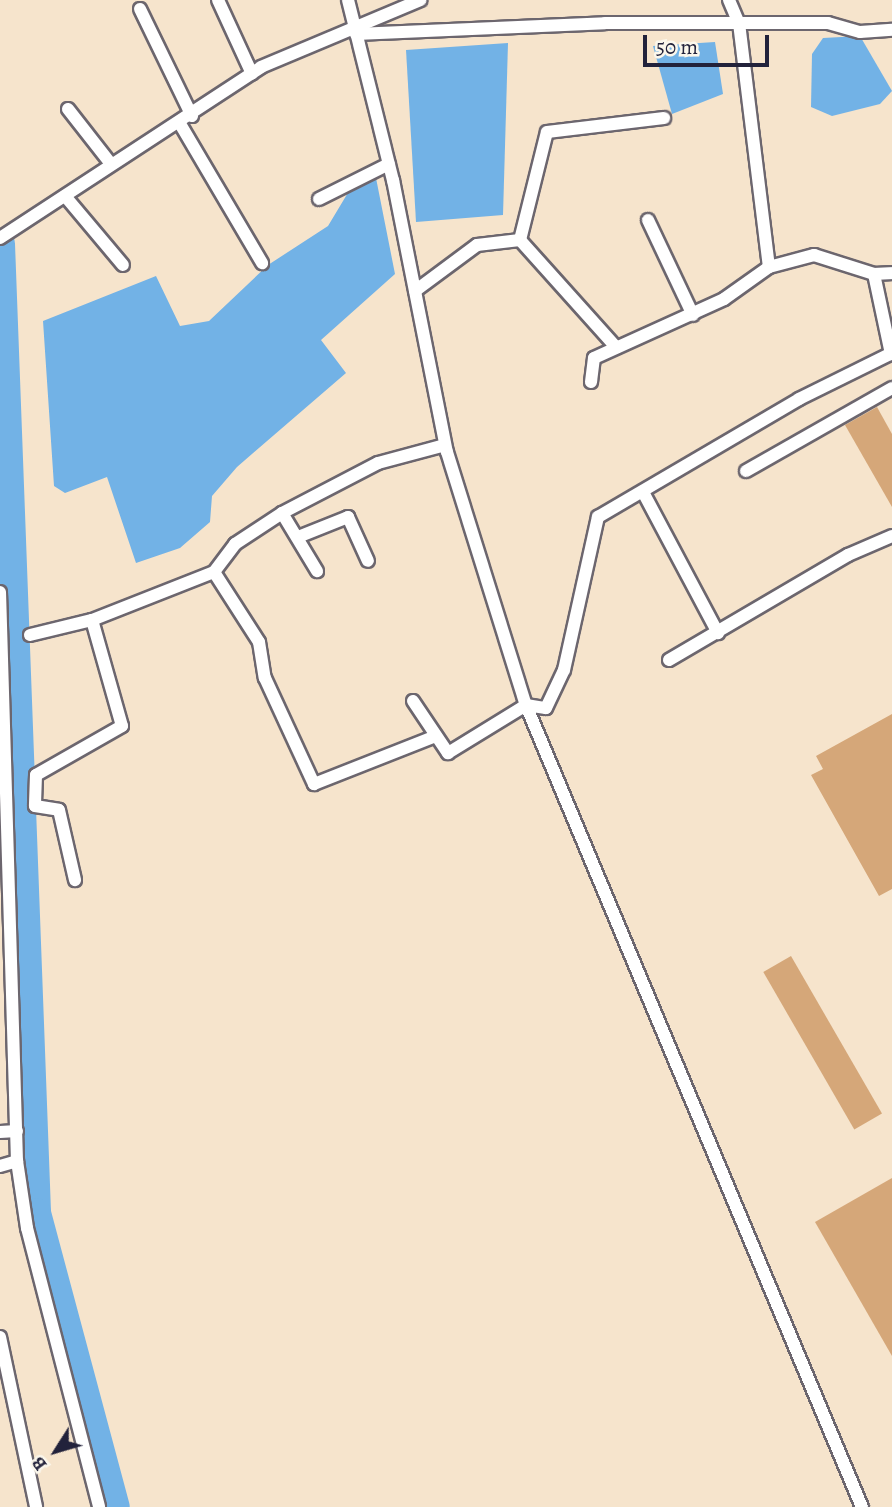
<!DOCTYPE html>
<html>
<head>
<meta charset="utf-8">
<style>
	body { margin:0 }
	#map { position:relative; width:892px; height:1507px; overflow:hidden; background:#f6e4cc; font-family:Alegreya,serif }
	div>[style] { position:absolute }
	.water>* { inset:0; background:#72b2e6 }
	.river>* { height:30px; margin:-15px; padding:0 15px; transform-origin:15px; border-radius:15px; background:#72b2e6 }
	.building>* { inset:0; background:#d5a779; transform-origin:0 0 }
	.roads { filter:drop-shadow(2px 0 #6c666e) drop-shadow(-2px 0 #6c666e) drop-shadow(0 2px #6c666e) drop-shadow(0 -2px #6c666e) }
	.street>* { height:12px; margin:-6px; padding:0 6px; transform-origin:6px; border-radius:6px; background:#fff }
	span { translate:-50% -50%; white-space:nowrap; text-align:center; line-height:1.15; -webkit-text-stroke:7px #fbf7ec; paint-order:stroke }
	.north { position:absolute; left:21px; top:1416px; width:70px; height:70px; -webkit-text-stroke:5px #fbf7ec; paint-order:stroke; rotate:233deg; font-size:19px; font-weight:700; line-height:28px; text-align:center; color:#22223b }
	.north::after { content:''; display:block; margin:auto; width:24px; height:32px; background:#22223b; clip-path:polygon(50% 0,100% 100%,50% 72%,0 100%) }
	.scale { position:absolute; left:643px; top:35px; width:126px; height:32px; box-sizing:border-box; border:4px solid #22223b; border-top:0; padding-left:9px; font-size:21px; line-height:24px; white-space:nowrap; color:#22223b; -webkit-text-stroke:5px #fbf7ec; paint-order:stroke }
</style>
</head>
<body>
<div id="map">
	<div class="water">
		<i style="clip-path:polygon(860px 36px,892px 91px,880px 104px,832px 116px,811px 107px,812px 54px,823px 38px)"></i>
		<i style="clip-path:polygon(715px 42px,723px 94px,672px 114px,653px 46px)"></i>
		<i style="clip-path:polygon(508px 43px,503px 215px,416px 222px,406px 50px)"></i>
		<i style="clip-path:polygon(376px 178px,395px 274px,321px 340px,346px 373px,237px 467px,212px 496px,210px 522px,180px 548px,136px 563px,107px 477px,65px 493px,54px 486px,43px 321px,156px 276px,180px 326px,209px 321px,268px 265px,328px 226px,349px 191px)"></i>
	</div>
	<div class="river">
		<i style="left:0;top:244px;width:970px;rotate:87.87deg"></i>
		<i style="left:36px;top:1213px;width:304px;rotate:75deg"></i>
	</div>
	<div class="building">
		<i style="clip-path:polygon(877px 407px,892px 434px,892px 507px,845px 425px)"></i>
		<i style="clip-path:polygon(892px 714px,892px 889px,879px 896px,811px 775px,823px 769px,816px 756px)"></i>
		<i style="left:791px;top:956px;width:182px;height:32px;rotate:60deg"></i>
		<i style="clip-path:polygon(892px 1178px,892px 1356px,815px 1222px)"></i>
	</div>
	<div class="roads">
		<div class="street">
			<i style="left:218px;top:0;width:81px;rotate:65.3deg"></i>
			<i style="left:348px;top:0;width:186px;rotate:76deg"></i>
			<i style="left:393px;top:180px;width:277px;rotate:78.8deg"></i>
			<i style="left:447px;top:452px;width:265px;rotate:72.7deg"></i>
			<i style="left:526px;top:705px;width:870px;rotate:67.27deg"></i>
			<i style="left:729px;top:0;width:25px;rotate:67deg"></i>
			<i style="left:739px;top:23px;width:246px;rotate:83deg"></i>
			<i style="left:140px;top:9px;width:119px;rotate:64.1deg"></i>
			<i style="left:356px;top:34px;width:249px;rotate:-2.5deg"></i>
			<i style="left:605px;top:23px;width:223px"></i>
			<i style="left:828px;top:23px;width:33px;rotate:16deg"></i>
			<i style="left:860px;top:32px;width:32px;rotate:-4deg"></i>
			<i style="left:68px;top:109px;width:70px;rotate:52deg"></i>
			<i style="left:179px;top:122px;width:164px;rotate:59.5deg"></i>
			<i style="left:65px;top:196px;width:90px;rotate:50deg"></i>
			<i style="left:319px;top:199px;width:78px;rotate:-26.6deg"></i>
			<i style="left:648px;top:220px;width:105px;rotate:64.7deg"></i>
			<i style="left:0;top:238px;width:312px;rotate:-33.2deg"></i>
			<i style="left:261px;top:67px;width:173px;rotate:-22.8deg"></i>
			<i style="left:520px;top:240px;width:111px;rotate:-76deg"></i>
			<i style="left:547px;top:132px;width:118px;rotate:-6.8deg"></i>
			<i style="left:874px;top:274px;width:18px;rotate:-3deg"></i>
			<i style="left:415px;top:291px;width:77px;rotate:-36.6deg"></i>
			<i style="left:477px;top:245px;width:43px;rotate:-6.6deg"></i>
			<i style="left:520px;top:240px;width:144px;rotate:48.1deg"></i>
			<i style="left:591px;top:382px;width:24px;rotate:-83deg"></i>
			<i style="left:594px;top:358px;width:143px;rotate:-24.4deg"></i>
			<i style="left:724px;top:299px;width:55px;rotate:-35.4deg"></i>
			<i style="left:769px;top:267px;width:47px;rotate:-14.9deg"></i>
			<i style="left:814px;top:255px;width:63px;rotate:17.6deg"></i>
			<i style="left:874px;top:274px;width:82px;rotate:78deg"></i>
			<i style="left:746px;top:471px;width:168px;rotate:-29.6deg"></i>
			<i style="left:643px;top:492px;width:160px;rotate:62deg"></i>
			<i style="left:282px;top:513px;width:68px;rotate:58.9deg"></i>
			<i style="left:298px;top:537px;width:54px;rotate:-21.8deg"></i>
			<i style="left:348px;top:517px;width:48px;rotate:65.6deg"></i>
			<i style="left:214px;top:572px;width:83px;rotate:57.3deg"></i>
			<i style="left:259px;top:642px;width:36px;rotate:81deg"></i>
			<i style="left:265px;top:678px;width:117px;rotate:65.2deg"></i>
			<i style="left:314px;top:784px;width:131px;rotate:-21.5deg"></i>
			<i style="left:0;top:592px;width:569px;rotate:88.29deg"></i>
			<i style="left:92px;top:620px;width:131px;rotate:-21.5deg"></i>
			<i style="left:214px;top:572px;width:35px;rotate:-53deg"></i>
			<i style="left:235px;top:544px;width:56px;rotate:-33.4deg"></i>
			<i style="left:282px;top:513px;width:108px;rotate:-27.5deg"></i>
			<i style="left:378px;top:463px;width:69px;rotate:-15deg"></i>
			<i style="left:30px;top:635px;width:64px;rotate:-13.6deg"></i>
			<i style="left:92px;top:620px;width:110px;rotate:74.2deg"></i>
			<i style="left:122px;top:726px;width:99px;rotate:150.3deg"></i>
			<i style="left:36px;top:775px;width:31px;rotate:92deg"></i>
			<i style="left:35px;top:806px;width:24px;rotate:9deg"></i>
			<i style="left:59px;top:810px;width:72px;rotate:77.1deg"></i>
			<i style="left:669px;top:660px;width:208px;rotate:-30.4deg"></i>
			<i style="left:848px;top:555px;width:48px;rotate:-23.4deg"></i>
			<i style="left:413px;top:701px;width:63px;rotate:56.1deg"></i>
			<i style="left:448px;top:753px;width:92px;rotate:-31.6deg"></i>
			<i style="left:526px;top:705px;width:20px;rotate:9deg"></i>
			<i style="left:546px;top:708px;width:42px;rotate:-64.7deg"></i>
			<i style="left:564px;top:670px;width:157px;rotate:-77.5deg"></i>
			<i style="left:598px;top:517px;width:233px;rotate:-30.4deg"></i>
			<i style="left:799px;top:399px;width:104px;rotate:-26.3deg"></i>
			<i style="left:0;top:1132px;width:17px;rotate:-3deg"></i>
			<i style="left:0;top:1166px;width:18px;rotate:-16deg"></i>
			<i style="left:17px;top:1161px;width:68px;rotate:81.5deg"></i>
			<i style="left:27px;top:1228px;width:288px;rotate:75.5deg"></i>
			<i style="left:0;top:1337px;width:174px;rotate:78deg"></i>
		</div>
	</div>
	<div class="north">B</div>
	<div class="scale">50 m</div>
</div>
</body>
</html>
